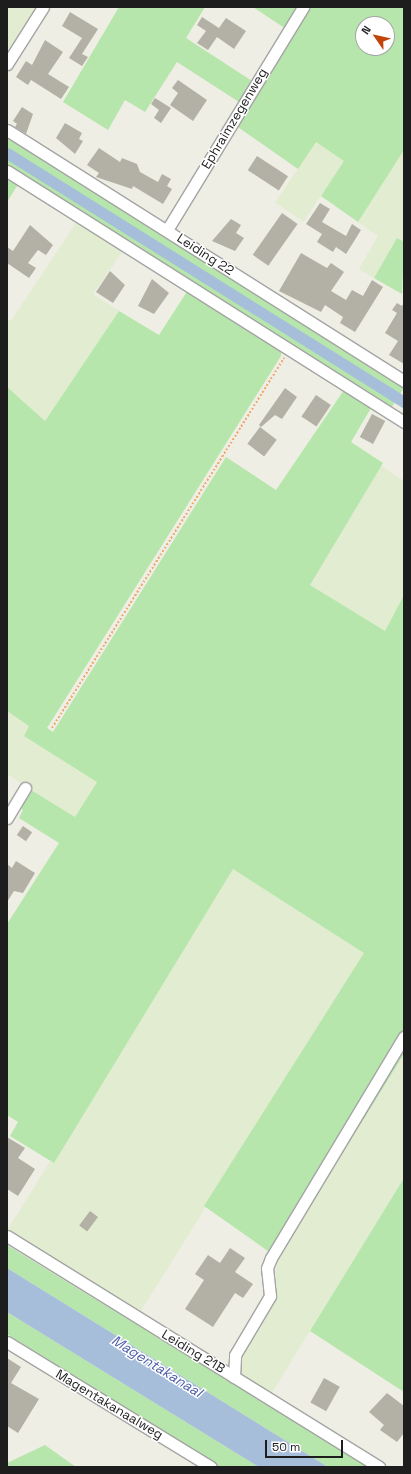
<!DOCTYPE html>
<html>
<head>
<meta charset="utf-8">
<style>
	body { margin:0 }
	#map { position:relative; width:411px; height:1474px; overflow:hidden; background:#eeeee4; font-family:"Space Grotesk",sans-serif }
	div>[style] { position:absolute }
	.farmland>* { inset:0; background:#e1ecd0; transform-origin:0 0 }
	.grass>* { inset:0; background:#b6e6ab; transform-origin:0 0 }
	.water>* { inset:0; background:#a6beda }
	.canal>* { height:11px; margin:-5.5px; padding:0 5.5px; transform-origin:5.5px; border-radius:5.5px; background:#a6beda }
	.building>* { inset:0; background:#b3b1a6; transform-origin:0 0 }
	.path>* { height:2px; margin-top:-1px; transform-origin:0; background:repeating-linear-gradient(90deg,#f4a76f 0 2px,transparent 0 4px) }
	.roads { filter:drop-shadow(1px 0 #a4a4a4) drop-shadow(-1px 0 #a4a4a4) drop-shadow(0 1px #a4a4a4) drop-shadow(0 -1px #a4a4a4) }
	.minor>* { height:11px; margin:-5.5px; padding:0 5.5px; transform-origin:5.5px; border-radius:5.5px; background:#fff }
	span { translate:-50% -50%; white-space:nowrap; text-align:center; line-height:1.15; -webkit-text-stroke:3px #fff; paint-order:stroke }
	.street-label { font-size:13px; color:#1d1d1d }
	.water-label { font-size:14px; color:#4e5ea9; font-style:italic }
	.frame { position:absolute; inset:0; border:8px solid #1d1d1d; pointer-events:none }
	.north { position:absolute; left:355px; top:16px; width:40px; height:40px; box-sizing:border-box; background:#fff; border:1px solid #a5a5a5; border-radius:50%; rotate:304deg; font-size:11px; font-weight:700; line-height:16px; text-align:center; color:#1d1d1d }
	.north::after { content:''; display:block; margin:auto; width:14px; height:18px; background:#c24408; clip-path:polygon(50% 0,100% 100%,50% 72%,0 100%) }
	.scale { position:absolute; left:265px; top:1440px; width:78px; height:18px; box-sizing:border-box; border:2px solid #1d1d1d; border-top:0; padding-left:5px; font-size:12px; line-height:14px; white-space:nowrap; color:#1d1d1d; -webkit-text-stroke:3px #fff; paint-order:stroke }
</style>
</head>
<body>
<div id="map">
	<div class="farmland">
		<i style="clip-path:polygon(7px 7px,39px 7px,7px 54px)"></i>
		<i style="left:316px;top:142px;width:34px;height:73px;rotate:34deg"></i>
		<i style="clip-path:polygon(404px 150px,404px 242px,397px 238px,374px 278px,359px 269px,378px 236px,358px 222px)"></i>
		<i style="clip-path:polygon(78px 220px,124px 249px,93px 294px,119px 311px,45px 421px,7px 387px,7px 319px,11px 321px)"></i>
		<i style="clip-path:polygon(381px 466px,404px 481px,404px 595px,385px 631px,310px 585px)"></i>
		<i style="clip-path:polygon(7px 711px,30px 726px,24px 736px,97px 781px,75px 817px,7px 774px)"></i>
		<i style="left:233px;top:869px;width:156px;height:427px;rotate:32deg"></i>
		<i style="clip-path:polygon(404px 1054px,404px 1178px,271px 1394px,239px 1374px,237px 1359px,270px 1307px,278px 1258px)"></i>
	</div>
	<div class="grass">
		<i style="clip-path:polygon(119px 7px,205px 7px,186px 38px,252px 81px,239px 102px,177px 62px,145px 112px,125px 100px,108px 130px,63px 102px)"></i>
		<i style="clip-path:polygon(253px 7px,299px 7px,286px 29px)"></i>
		<i style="clip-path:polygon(evenodd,309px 7px,404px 7px,404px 150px,358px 222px,321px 196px,344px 161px,316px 142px,298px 169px,235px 125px,309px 7px,363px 24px,387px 24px,387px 48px,363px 48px,363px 24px)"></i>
		<i style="left:7px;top:136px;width:470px;height:32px;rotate:32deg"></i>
		<i style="clip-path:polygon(7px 175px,19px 183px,7px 202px)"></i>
		<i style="clip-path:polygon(397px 238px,404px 242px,402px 294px,374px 278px)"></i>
		<i style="clip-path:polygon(188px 290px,281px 350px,281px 356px,47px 728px,53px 732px,226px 457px,276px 490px,344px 390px,371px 408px,351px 442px,383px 463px,310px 585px,385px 631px,404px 595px,404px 1054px,278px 1258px,204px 1206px,364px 953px,233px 869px,54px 1163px,10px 1136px,18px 1122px,7px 1115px,7px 924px,59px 843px,19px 818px,23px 810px,18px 806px,28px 788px,75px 817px,97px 782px,24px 736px,29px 726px,7px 711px,7px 387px,45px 421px,119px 311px,159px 335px)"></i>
		<i style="clip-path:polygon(404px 1178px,404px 1392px,310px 1331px)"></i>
		<i style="clip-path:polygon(7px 1245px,368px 1467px,328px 1467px,7px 1268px)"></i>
		<i style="clip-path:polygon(7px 1312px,259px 1467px,220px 1467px,7px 1334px)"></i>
		<i style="clip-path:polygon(45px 1445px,76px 1467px,7px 1467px,7px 1463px)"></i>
	</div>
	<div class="water">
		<i style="clip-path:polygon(7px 1268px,328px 1467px,259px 1467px,7px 1312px)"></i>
	</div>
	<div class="canal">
		<i style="left:7px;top:153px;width:469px;rotate:32.1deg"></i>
	</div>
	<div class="building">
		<i style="clip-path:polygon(70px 12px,98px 29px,82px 54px,88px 57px,82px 66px,69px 58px,82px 38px,62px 26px)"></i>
		<i style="clip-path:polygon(202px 17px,219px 28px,226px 18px,246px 31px,234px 49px,217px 37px,208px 50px,197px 43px,206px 31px,197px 25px)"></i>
		<i style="clip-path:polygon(45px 40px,63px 52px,48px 74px,69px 87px,61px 99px,31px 80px,28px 85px,16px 77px,26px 61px,32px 65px)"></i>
		<i style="clip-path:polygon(178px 80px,207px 100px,193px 121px,170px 105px,178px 93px,172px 88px)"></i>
		<i style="clip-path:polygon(155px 98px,171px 108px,161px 123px,154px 118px,159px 110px,151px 104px)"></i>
		<i style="clip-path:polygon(22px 107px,33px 114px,26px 134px,15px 127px,17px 124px,13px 121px)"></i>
		<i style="clip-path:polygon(65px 123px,82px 133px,79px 139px,83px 141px,75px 154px,56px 138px)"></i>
		<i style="clip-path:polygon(99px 148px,120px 162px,122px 158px,137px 164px,140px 172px,158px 182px,162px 174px,171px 179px,167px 186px,172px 189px,163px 204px,133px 186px,132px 189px,96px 177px,99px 173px,87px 165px)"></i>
		<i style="left:257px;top:156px;width:37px;height:17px;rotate:33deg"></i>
		<i style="clip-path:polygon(320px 203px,330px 209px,322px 222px,346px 236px,352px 224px,361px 230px,346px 254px,336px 247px,333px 252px,317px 242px,322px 234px,306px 224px)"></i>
		<i style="left:282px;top:213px;width:19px;height:51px;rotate:35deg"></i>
		<i style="clip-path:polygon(231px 219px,241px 225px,236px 233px,244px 238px,235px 251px,212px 241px)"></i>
		<i style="clip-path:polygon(30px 225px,53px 245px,46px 255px,38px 250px,28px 263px,36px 268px,29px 278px,7px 263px,7px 247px,13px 251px)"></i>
		<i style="clip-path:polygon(301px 253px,327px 268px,331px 263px,344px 272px,331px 291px,346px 300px,352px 290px,363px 296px,372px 280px,383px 287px,355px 332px,340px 323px,343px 317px,325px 305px,321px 312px,279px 291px)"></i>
		<i style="clip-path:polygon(110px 271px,125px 285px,113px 303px,96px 292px)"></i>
		<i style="clip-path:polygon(152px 279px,169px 293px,154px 314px,138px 306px)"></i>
		<i style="clip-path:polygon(404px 302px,404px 364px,389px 355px,398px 341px,385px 333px,397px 313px,392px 310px,397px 303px,402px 306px)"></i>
		<i style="clip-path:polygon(285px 388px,297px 397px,282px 419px,275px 415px,261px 427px,259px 425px)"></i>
		<i style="left:316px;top:395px;width:18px;height:26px;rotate:34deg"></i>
		<i style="left:372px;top:414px;width:15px;height:26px;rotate:28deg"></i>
		<i style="left:260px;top:427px;width:21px;height:21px;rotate:37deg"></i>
		<i style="left:23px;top:826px;width:11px;height:11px;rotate:34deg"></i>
		<i style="clip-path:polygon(16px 861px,35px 873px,23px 893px,14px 891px,7px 902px,7px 864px,12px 868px)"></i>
		<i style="clip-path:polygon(7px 1137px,25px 1148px,18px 1158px,35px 1169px,18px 1196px,7px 1189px)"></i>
		<i style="left:90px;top:1211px;width:10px;height:18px;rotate:37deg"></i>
		<i style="clip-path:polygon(230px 1248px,245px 1258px,235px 1272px,253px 1284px,243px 1298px,235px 1293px,213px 1327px,185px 1309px,204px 1280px,195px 1274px,208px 1255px,220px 1263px)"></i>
		<i style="clip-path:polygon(7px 1358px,21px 1367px,11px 1383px,39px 1399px,18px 1433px,7px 1426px)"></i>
		<i style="left:324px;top:1378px;width:18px;height:28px;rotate:29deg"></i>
		<i style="clip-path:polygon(387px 1393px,404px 1406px,404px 1433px,397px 1442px,380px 1430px,384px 1425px,369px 1412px)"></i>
	</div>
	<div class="path">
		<i style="left:52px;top:728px;width:437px;rotate:-57.9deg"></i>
	</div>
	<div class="roads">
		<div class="minor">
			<i style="left:7px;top:64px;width:67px;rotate:-57.7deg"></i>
			<i style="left:7px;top:130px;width:470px;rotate:32.3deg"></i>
			<i style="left:7px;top:171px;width:470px;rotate:32.3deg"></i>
			<i style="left:167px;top:230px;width:261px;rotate:-58.6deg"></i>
			<i style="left:7px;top:818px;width:35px;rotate:-59deg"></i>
			<i style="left:7px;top:1236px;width:438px;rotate:31.8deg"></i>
			<i style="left:7px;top:1342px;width:239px;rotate:31.5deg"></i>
			<i style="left:234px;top:1377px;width:22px;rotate:-87deg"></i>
			<i style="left:235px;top:1355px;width:69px;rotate:-59.3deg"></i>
			<i style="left:270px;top:1296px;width:28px;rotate:-96deg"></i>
			<i style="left:267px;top:1268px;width:11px;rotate:-68deg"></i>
			<i style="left:271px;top:1258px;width:258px;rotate:-59deg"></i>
		</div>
	</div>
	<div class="street-label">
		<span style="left:235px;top:119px;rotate:-59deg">Ephraimzegenweg</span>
		<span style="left:205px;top:255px;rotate:33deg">Leiding 22</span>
		<span style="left:193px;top:1352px;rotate:31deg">Leiding 21B</span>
		<span style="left:109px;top:1405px;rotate:31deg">Magentakanaalweg</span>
	</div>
	<div class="water-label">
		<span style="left:157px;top:1366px;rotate:32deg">Magentakanaal</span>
	</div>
	<div class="frame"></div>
	<div class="north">N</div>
	<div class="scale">50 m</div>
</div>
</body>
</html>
